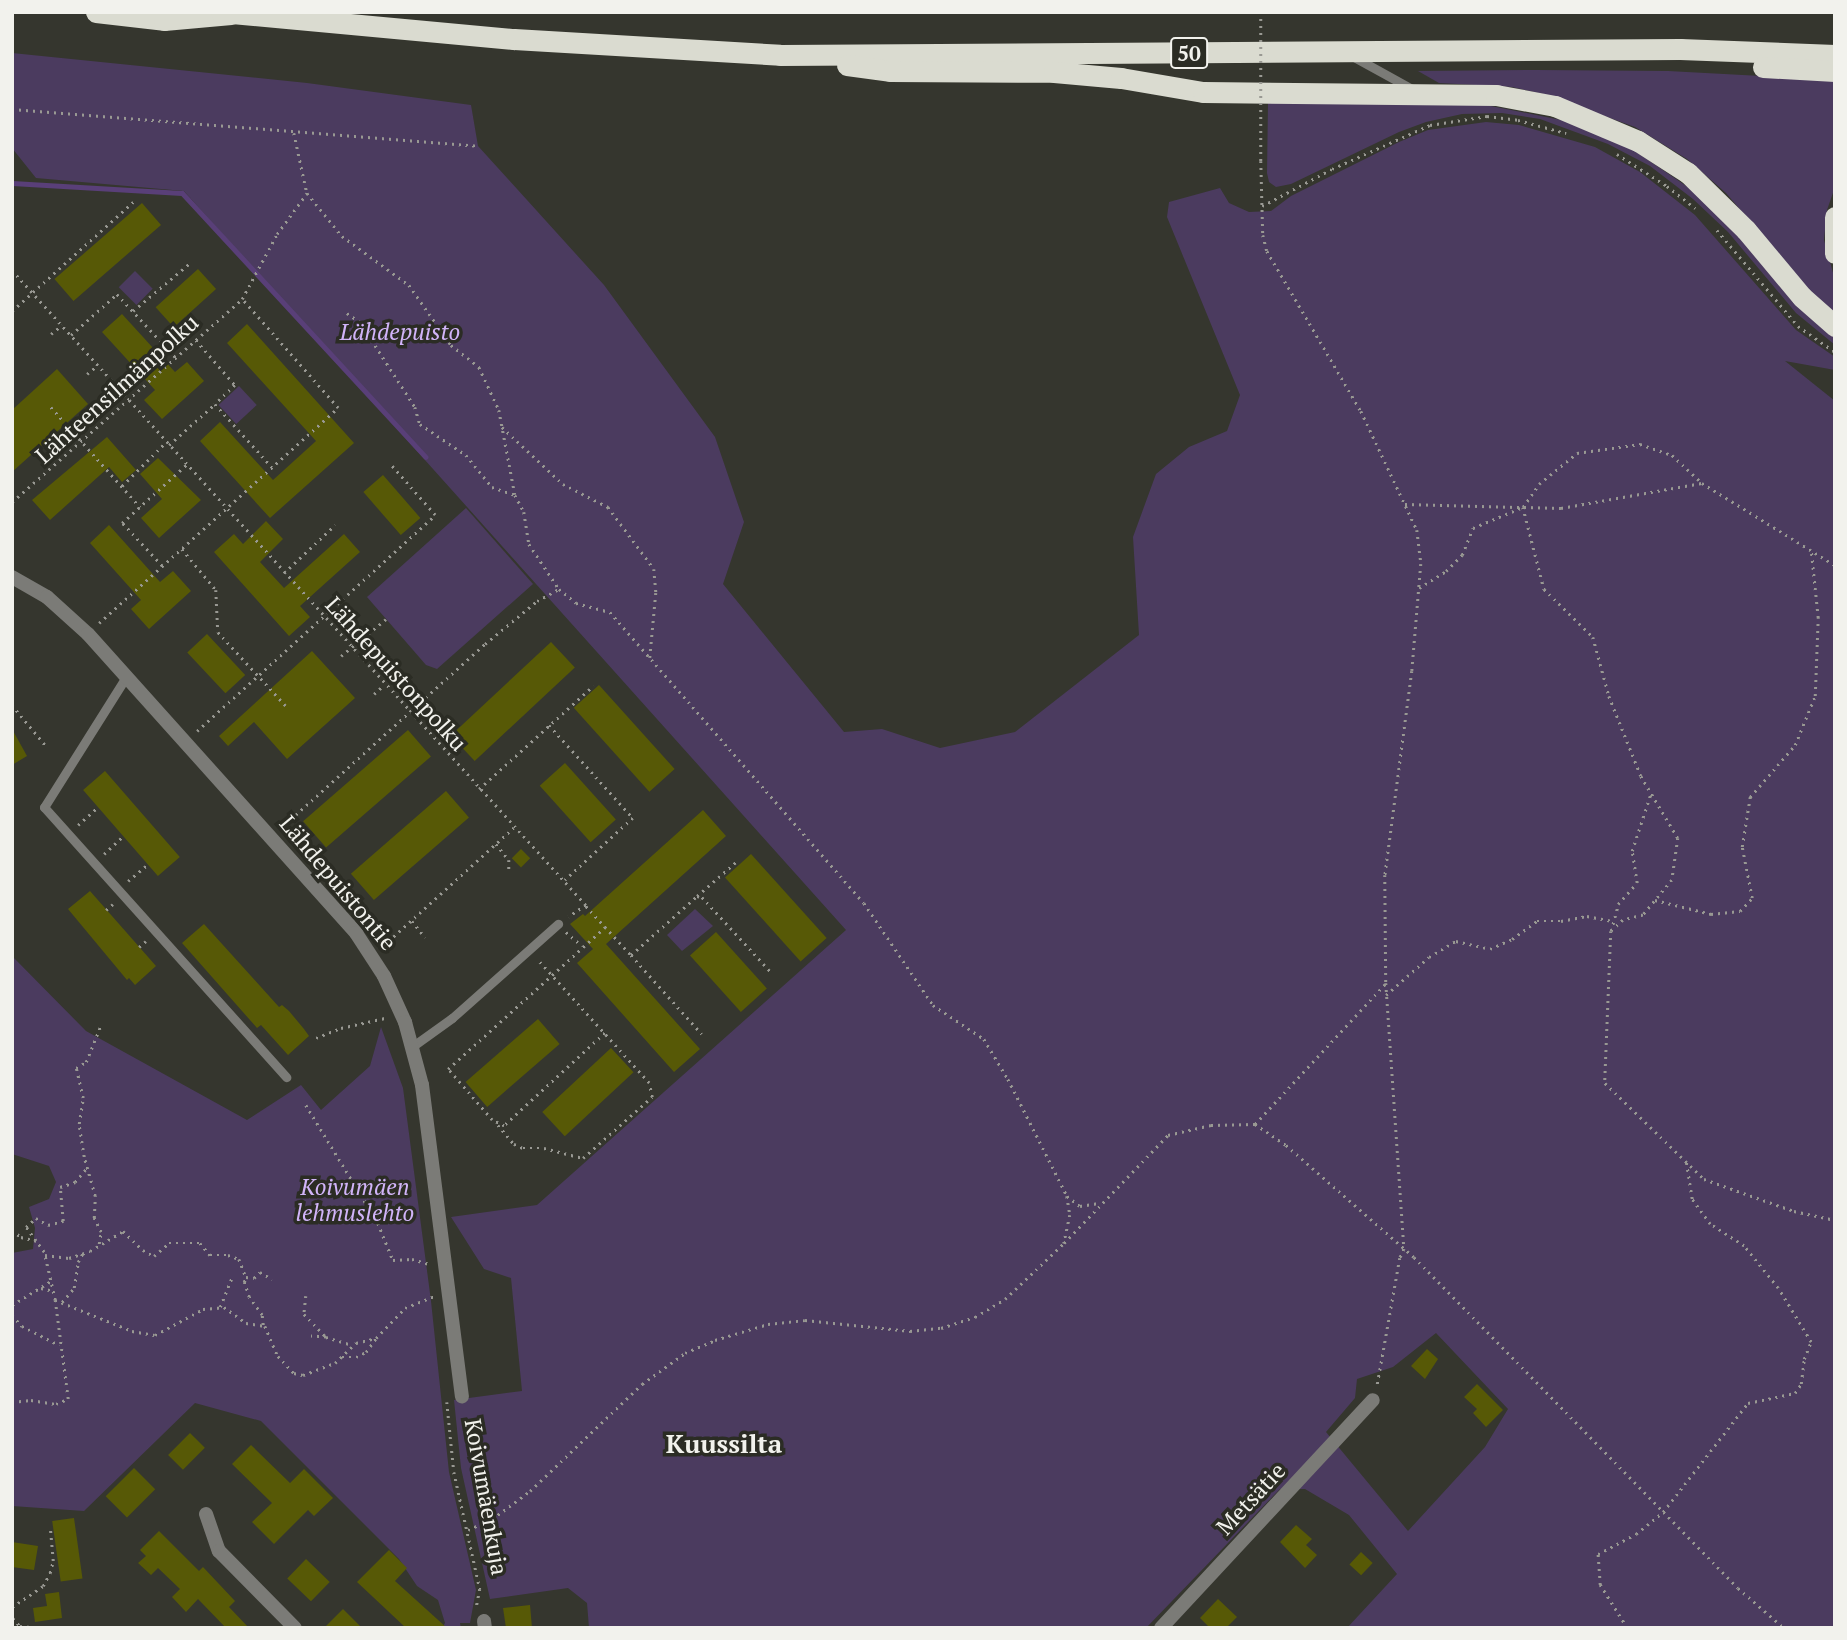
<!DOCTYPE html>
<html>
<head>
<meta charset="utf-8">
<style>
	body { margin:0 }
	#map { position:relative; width:1847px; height:1640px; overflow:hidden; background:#35362e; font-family:"PT Serif",serif }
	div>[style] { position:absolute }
	.green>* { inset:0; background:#4b3b5f; transform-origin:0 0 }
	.stream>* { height:5px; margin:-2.5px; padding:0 2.5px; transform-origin:2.5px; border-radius:2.5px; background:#593f78 }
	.building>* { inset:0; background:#575906; transform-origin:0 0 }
	.path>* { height:2.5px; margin-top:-1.25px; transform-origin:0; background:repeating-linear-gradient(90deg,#999993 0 2px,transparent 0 7px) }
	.lane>* { height:9px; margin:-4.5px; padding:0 4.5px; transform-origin:4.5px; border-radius:4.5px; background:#7b7b77 }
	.street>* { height:14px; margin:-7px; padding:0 7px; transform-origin:7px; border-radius:7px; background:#7b7b77 }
	.highway>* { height:21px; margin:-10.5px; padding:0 10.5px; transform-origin:10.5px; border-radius:10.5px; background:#dadbd0 }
	.path-bridge>* { height:2.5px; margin-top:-1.25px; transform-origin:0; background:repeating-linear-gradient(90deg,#999993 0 2px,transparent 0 7px) }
	span { translate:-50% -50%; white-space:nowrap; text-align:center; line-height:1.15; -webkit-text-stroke:7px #2b2c24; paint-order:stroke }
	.shield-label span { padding:2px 5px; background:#2b2c24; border:2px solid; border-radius:5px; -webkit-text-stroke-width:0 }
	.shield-label { font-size:21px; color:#f2f2ed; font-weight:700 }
	.park-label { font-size:23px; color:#d1b4f9; font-style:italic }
	.street-label { font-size:23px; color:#f2f2ed }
	.quarter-label { font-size:26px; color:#f2f2ed; font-weight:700 }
	.frame { position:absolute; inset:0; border:14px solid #f2f2ed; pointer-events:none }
</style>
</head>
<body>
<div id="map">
	<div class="green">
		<i style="clip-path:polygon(evenodd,12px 53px,307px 83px,471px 105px,478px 146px,604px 285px,715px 437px,744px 522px,723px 584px,844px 732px,882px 729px,940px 748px,1015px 732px,1139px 635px,1133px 537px,1156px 474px,1189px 447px,1227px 431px,1240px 395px,1167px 217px,1169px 202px,1220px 188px,1229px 203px,1249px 212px,1271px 211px,1291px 196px,1399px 142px,1428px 130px,1486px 122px,1519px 125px,1595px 147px,1640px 172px,1695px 215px,1796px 330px,1835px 357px,1835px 370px,1785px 361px,1835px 401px,1835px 1628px,1347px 1628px,1397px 1574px,1349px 1515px,1305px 1489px,1280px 1489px,1146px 1628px,589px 1628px,587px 1603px,568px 1588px,490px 1599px,461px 1468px,454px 1400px,522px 1391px,511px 1278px,484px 1269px,451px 1217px,537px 1205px,846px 930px,184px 191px,36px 178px,12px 148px,12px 53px,1436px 1333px,1508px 1409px,1485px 1447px,1408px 1531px,1326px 1432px,1355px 1398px,1357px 1379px,1393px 1367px,1436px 1333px)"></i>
		<i style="clip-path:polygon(1536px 70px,1668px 71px,1835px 80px,1835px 187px,1827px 210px,1824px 240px,1835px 280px,1835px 314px,1812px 294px,1726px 193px,1687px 159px,1635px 127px,1543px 94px,1512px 87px,1439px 83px,1418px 71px)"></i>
		<i style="clip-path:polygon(1268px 103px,1481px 104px,1571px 122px,1629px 147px,1698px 194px,1835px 335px,1835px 345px,1796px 313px,1728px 232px,1693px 199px,1650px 166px,1608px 144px,1540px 119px,1502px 113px,1462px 114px,1426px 122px,1399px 132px,1291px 184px,1276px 187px,1269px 182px,1267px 173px)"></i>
		<i style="left:135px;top:271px;width:25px;height:23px;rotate:45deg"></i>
		<i style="left:239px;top:386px;width:26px;height:28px;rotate:47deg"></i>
		<i style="clip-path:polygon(466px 508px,533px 584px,437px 669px,426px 665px,367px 597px)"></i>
		<i style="clip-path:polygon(695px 909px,713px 926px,682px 951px,667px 935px)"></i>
		<i style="clip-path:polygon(12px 956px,86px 1031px,247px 1120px,301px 1085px,321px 1110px,370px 1066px,381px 1027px,403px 1088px,431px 1301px,449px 1472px,476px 1590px,470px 1623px,460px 1623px,461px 1628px,442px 1628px,445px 1623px,438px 1600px,417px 1586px,399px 1559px,261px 1421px,195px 1403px,84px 1511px,12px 1506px,12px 1253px,33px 1249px,35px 1228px,29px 1207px,49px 1199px,56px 1182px,49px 1166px,12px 1154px)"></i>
	</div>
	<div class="stream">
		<i style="left:12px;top:183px;width:170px;rotate:3.4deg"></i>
		<i style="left:182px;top:193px;width:359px;rotate:47.3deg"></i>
	</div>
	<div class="building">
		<i style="left:142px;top:203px;width:29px;height:116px;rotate:49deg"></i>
		<i style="left:198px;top:269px;width:27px;height:57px;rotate:48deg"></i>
		<i style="clip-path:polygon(122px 314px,175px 372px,187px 362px,204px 381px,162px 419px,144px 400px,155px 390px,102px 332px)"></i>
		<i style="clip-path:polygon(247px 324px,354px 443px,270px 518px,200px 441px,220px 422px,273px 480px,316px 441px,227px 343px)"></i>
		<i style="clip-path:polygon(57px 369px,88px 404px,12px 472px,12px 410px)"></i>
		<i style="clip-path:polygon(107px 437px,136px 470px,122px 482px,109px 467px,50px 520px,32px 500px)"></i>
		<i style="clip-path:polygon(158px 458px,201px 500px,159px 538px,141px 518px,162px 499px,140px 474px)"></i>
		<i style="left:383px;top:475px;width:57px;height:26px;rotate:49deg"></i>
		<i style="clip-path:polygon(266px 521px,283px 539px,260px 562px,284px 588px,344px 534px,360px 552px,300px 606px,310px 617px,289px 636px,214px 552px,234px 534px,243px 544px)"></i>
		<i style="clip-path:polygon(109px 525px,160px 582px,173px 571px,191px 591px,149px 629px,131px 609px,141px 600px,90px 543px)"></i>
		<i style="left:207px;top:634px;width:56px;height:27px;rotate:47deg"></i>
		<i style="left:551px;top:642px;width:35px;height:137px;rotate:47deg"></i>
		<i style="clip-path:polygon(312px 651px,355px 698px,287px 759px,254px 722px,228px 746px,219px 736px)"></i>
		<i style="left:599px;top:685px;width:113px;height:34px;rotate:48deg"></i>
		<i style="clip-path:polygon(12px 729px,27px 756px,12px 765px)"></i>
		<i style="left:408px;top:730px;width:35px;height:139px;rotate:49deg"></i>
		<i style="left:565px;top:763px;width:76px;height:34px;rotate:48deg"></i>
		<i style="left:105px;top:771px;width:114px;height:29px;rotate:49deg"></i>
		<i style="left:446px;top:791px;width:35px;height:126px;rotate:49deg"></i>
		<i style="clip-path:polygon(703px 810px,726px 836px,606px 944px,700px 1049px,674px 1072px,577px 963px,593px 949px,570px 924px,583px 914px,585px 916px)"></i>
		<i style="left:521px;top:849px;width:13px;height:13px;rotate:45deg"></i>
		<i style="left:751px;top:854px;width:113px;height:35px;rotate:48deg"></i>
		<i style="clip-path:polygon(90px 891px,156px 966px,135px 985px,129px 978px,127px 980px,68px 909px)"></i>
		<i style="clip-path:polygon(204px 924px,279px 1007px,282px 1005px,289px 1011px,304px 1029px,309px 1036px,288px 1055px,261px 1025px,257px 1028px,182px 943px)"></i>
		<i style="left:716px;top:932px;width:76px;height:35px;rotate:48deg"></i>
		<i style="left:538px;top:1019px;width:33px;height:96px;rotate:49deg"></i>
		<i style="left:611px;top:1048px;width:33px;height:94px;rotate:47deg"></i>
		<i style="clip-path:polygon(1427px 1349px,1438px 1359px,1425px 1379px,1411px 1366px)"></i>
		<i style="clip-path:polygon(1477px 1384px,1503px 1410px,1486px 1427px,1473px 1413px,1477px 1409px,1464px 1397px)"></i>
		<i style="left:190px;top:1433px;width:21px;height:31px;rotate:45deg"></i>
		<i style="clip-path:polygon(251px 1445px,290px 1483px,304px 1469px,333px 1498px,314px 1516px,308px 1510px,274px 1544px,252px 1522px,272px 1503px,232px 1464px)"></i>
		<i style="left:134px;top:1468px;width:30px;height:40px;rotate:45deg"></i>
		<i style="left:74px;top:1518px;width:61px;height:22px;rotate:82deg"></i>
		<i style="clip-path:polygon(1296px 1525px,1312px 1539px,1306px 1545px,1317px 1555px,1305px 1568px,1280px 1542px)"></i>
		<i style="clip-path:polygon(159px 1531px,199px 1571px,203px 1567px,235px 1601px,229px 1607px,249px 1628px,226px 1628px,198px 1599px,186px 1612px,172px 1597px,180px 1589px,158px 1568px,151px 1575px,138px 1563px,146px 1556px,140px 1550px)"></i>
		<i style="clip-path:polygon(12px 1542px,38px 1546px,34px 1570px,12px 1567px)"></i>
		<i style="clip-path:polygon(389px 1550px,407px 1568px,395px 1581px,447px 1628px,406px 1628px,357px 1582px)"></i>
		<i style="left:1361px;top:1552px;width:16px;height:17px;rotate:43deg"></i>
		<i style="left:306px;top:1559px;width:33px;height:27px;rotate:44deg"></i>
		<i style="clip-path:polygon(59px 1592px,62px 1618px,35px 1622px,33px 1608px,47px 1606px,45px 1594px)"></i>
		<i style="clip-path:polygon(1218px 1599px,1237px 1617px,1226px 1628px,1210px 1628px,1200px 1618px)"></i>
		<i style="clip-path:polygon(530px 1605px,532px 1628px,506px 1628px,503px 1608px)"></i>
		<i style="clip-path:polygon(343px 1609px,362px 1628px,324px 1628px)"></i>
	</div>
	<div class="path">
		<i style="left:12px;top:109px;width:467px;rotate:4.5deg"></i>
		<i style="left:294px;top:133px;width:61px;rotate:77.8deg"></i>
		<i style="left:307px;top:193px;width:55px;rotate:50.9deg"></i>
		<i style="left:342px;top:236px;width:83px;rotate:36.2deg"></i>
		<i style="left:409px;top:285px;width:73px;rotate:55deg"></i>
		<i style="left:451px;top:345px;width:36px;rotate:38deg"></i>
		<i style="left:479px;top:367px;width:47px;rotate:65.1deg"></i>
		<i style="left:499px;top:410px;width:86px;rotate:79.3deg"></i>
		<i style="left:515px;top:495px;width:19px;rotate:62deg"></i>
		<i style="left:524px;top:512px;width:32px;rotate:81deg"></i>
		<i style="left:529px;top:544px;width:54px;rotate:56.3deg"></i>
		<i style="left:559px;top:589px;width:22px;rotate:39deg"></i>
		<i style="left:576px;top:603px;width:35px;rotate:15deg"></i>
		<i style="left:610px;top:612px;width:386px;rotate:48.9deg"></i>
		<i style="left:864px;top:903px;width:123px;rotate:55.9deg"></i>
		<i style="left:933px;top:1005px;width:61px;rotate:33.7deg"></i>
		<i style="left:984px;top:1039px;width:47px;rotate:59deg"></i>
		<i style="left:1008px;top:1079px;width:131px;rotate:63.2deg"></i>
		<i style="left:1067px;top:1196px;width:19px;rotate:81deg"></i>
		<i style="left:1070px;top:1215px;width:29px;rotate:102deg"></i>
		<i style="left:1617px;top:154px;width:59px;rotate:32.6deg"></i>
		<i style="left:1667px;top:186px;width:36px;rotate:38deg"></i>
		<i style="left:1261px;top:161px;width:74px;rotate:88.5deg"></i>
		<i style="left:1263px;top:235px;width:16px;rotate:76deg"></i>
		<i style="left:1267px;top:251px;width:186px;rotate:59.6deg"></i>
		<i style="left:1361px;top:411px;width:132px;rotate:64.8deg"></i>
		<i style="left:1417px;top:530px;width:34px;rotate:83deg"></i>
		<i style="left:1421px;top:564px;width:107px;rotate:94.8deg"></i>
		<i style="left:1412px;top:671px;width:206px;rotate:97.5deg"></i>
		<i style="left:1385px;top:875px;width:108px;rotate:89.5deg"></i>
		<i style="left:1386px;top:983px;width:267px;rotate:86.1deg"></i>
		<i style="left:1404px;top:1249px;width:10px;rotate:114deg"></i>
		<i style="left:1400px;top:1258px;width:131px;rotate:100.1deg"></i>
		<i style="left:1262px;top:206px;width:79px;rotate:-27.9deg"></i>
		<i style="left:1332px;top:169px;width:107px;rotate:-24.2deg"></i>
		<i style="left:1430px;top:125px;width:58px;rotate:-9deg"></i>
		<i style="left:1487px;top:116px;width:31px;rotate:7deg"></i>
		<i style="left:1518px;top:120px;width:50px;rotate:15.2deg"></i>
		<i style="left:1717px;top:230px;width:126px;rotate:49.8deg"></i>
		<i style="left:1798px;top:326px;width:45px;rotate:35.1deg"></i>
		<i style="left:12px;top:270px;width:856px;rotate:47.89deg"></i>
		<i style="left:586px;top:905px;width:21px;rotate:145deg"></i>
		<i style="left:12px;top:311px;width:163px;rotate:-42deg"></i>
		<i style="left:133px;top:311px;width:75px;rotate:-40.1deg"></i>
		<i style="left:347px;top:313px;width:16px;rotate:35deg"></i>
		<i style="left:360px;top:322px;width:101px;rotate:57.1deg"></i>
		<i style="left:415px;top:407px;width:18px;rotate:74deg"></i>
		<i style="left:420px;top:424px;width:55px;rotate:34deg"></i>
		<i style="left:466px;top:455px;width:41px;rotate:50.9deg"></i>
		<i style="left:492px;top:487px;width:24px;rotate:19deg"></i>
		<i style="left:51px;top:334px;width:14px;rotate:-39deg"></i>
		<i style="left:71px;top:335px;width:62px;rotate:-41.7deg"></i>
		<i style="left:117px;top:294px;width:87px;rotate:47.3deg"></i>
		<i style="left:196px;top:340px;width:60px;rotate:49.1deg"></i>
		<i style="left:235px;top:385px;width:28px;rotate:136deg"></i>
		<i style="left:87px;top:374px;width:14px;rotate:-39deg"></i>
		<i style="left:51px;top:407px;width:134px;rotate:48.3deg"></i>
		<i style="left:502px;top:427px;width:83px;rotate:43.1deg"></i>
		<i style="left:563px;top:484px;width:51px;rotate:27.1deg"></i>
		<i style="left:608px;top:507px;width:77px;rotate:53.4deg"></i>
		<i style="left:654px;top:569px;width:24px;rotate:85deg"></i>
		<i style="left:656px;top:593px;width:65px;rotate:95.3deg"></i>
		<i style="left:169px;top:445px;width:62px;rotate:-41.7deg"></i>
		<i style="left:215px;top:404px;width:85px;rotate:47.9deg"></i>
		<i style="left:122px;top:486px;width:62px;rotate:-45deg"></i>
		<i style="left:12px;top:502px;width:307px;rotate:-41.4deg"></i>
		<i style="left:242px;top:299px;width:74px;rotate:-61.7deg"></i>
		<i style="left:277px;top:234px;width:51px;rotate:-53.8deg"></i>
		<i style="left:1405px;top:504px;width:156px;rotate:1.5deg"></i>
		<i style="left:1561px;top:508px;width:143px;rotate:-10.1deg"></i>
		<i style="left:1702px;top:483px;width:156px;rotate:31.7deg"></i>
		<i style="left:1523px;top:507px;width:85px;rotate:75.6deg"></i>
		<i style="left:1544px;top:589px;width:69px;rotate:44.4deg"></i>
		<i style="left:1593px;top:637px;width:61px;rotate:74.8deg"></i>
		<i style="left:1609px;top:696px;width:86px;rotate:68.2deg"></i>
		<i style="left:1641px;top:776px;width:72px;rotate:59.2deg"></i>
		<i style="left:1678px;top:838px;width:42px;rotate:98.1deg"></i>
		<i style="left:1672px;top:880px;width:45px;rotate:129.6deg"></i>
		<i style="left:1643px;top:915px;width:21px;rotate:166deg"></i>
		<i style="left:1623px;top:920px;width:16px;rotate:137deg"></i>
		<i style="left:1611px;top:931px;width:152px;rotate:92.3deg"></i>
		<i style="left:1605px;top:1083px;width:138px;rotate:44.1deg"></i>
		<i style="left:1704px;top:1179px;width:96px;rotate:19.6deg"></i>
		<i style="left:1794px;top:1211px;width:42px;rotate:12.4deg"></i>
		<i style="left:182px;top:549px;width:53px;rotate:50.3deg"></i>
		<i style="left:216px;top:590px;width:42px;rotate:87.3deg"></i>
		<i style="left:218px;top:632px;width:100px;rotate:47.4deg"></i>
		<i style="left:162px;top:566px;width:59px;rotate:-132.9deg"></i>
		<i style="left:122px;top:523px;width:88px;rotate:-42.2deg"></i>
		<i style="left:284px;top:573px;width:70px;rotate:-43.3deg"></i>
		<i style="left:1419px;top:588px;width:32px;rotate:-32deg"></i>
		<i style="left:1446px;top:571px;width:23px;rotate:-45deg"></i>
		<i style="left:1462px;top:555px;width:29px;rotate:-68deg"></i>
		<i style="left:1473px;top:528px;width:54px;rotate:-22.8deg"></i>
		<i style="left:1523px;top:507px;width:28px;rotate:-55deg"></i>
		<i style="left:1539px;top:484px;width:49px;rotate:-39.2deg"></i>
		<i style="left:1577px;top:453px;width:64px;rotate:-8.1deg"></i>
		<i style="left:1640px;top:444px;width:34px;rotate:19deg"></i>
		<i style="left:1672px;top:455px;width:41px;rotate:43deg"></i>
		<i style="left:99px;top:623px;width:321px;rotate:-42deg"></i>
		<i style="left:338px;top:408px;width:145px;rotate:-131.4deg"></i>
		<i style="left:341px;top:656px;width:58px;rotate:-39.4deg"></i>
		<i style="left:374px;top:694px;width:13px;rotate:-42deg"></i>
		<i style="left:12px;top:705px;width:55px;rotate:50.2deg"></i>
		<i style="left:549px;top:725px;width:125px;rotate:47.9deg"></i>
		<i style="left:633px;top:818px;width:92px;rotate:137.6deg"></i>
		<i style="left:197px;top:731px;width:321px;rotate:-42.2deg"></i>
		<i style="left:435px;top:515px;width:68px;rotate:-131.4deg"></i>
		<i style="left:479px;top:789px;width:154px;rotate:-42.1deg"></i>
		<i style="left:78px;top:825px;width:27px;rotate:-42deg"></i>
		<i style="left:280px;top:829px;width:276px;rotate:-42.1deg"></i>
		<i style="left:485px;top:644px;width:67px;rotate:-39.6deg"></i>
		<i style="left:537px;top:601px;width:25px;rotate:-29deg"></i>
		<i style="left:496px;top:844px;width:21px;rotate:51deg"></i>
		<i style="left:509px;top:860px;width:10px;rotate:90deg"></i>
		<i style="left:104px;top:854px;width:26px;rotate:-43deg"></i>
		<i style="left:128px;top:881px;width:26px;rotate:-40deg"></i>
		<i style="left:697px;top:896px;width:53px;rotate:-41.2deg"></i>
		<i style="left:1655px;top:900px;width:58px;rotate:14deg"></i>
		<i style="left:1711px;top:914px;width:29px;rotate:-6deg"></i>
		<i style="left:1740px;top:911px;width:18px;rotate:-47deg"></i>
		<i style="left:1752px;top:898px;width:52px;rotate:-101.1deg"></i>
		<i style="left:1742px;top:847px;width:51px;rotate:-80.9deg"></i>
		<i style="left:1750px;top:797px;width:69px;rotate:-49.1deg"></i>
		<i style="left:1795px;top:745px;width:53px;rotate:-67.8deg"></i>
		<i style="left:1815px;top:696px;width:78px;rotate:-87.8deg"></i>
		<i style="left:1818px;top:618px;width:68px;rotate:-95.9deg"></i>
		<i style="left:586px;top:906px;width:67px;rotate:47.4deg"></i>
		<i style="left:631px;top:955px;width:89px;rotate:-41.8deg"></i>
		<i style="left:697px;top:896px;width:5px;rotate:11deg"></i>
		<i style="left:702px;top:897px;width:102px;rotate:47.4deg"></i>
		<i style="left:106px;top:910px;width:9px;rotate:-41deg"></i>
		<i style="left:412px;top:921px;width:21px;rotate:51deg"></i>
		<i style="left:1611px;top:931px;width:28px;rotate:-75deg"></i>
		<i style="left:1618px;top:904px;width:28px;rotate:-48deg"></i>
		<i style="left:1637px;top:883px;width:32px;rotate:-99deg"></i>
		<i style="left:1632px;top:851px;width:61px;rotate:-71.9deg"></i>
		<i style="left:566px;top:932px;width:21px;rotate:41deg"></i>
		<i style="left:383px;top:946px;width:176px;rotate:-42.2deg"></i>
		<i style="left:139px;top:947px;width:9px;rotate:-41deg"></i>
		<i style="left:631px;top:955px;width:106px;rotate:48.1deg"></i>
		<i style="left:1386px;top:995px;width:57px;rotate:-41.5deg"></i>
		<i style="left:1429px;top:957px;width:31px;rotate:-31deg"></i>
		<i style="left:1456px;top:941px;width:35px;rotate:13deg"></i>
		<i style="left:1490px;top:949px;width:24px;rotate:-24deg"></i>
		<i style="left:1512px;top:939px;width:31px;rotate:-36deg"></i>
		<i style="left:1537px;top:921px;width:24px"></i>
		<i style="left:1561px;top:921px;width:26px;rotate:-11deg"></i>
		<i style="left:1587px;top:916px;width:26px;rotate:11deg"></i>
		<i style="left:605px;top:1033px;width:137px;rotate:137.4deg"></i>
		<i style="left:504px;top:1126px;width:13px;rotate:-153deg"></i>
		<i style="left:492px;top:1120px;width:67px;rotate:-130.8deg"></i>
		<i style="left:448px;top:1069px;width:212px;rotate:-42.1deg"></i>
		<i style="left:316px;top:1038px;width:27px;rotate:-22deg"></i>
		<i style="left:341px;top:1028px;width:45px;rotate:-12.8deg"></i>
		<i style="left:306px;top:1105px;width:138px;rotate:58.6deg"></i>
		<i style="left:378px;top:1223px;width:40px;rotate:68deg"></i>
		<i style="left:393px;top:1260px;width:19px;rotate:-3deg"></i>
		<i style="left:412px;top:1259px;width:18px;rotate:16deg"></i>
		<i style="left:1255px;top:1124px;width:37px;rotate:34deg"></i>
		<i style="left:1286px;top:1145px;width:170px;rotate:41.2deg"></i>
		<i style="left:1414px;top:1257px;width:463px;rotate:45.6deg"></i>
		<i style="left:1738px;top:1588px;width:61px;rotate:41deg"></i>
		<i style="left:498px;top:1125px;width:25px;rotate:50deg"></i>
		<i style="left:514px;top:1144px;width:10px;rotate:24deg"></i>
		<i style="left:523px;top:1148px;width:21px"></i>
		<i style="left:544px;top:1148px;width:40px;rotate:14.4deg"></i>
		<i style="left:583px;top:1158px;width:92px;rotate:-41.5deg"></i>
		<i style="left:652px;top:1097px;width:14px;rotate:-102deg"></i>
		<i style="left:649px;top:1083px;width:166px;rotate:-132.1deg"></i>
		<i style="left:1067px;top:1196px;width:16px;rotate:38deg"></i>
		<i style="left:1080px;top:1206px;width:19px;rotate:-9deg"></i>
		<i style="left:12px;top:1230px;width:11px;rotate:38deg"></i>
		<i style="left:21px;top:1237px;width:16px;rotate:14deg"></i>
		<i style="left:99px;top:1244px;width:12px;rotate:-81deg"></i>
		<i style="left:101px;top:1232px;width:16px;rotate:-117deg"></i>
		<i style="left:94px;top:1218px;width:22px;rotate:-87deg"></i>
		<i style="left:95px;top:1196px;width:41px;rotate:-105.8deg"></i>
		<i style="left:84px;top:1157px;width:33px;rotate:-99deg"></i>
		<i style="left:79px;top:1124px;width:26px;rotate:-81deg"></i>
		<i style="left:83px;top:1098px;width:31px;rotate:-103deg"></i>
		<i style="left:76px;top:1068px;width:12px;rotate:-31deg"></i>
		<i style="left:86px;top:1062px;width:40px;rotate:-68deg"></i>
		<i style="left:45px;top:1255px;width:24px;rotate:7deg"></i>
		<i style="left:69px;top:1258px;width:22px;rotate:-18deg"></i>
		<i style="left:90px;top:1251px;width:39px;rotate:-31deg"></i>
		<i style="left:123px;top:1231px;width:28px;rotate:44deg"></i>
		<i style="left:143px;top:1250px;width:13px;rotate:29deg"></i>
		<i style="left:154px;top:1256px;width:20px;rotate:-41deg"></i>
		<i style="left:169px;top:1243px;width:31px"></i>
		<i style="left:200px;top:1243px;width:16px;rotate:50deg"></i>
		<i style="left:210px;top:1255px;width:18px"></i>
		<i style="left:228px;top:1255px;width:12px;rotate:20deg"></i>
		<i style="left:239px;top:1259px;width:19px;rotate:69deg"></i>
		<i style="left:41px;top:1288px;width:13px;rotate:13deg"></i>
		<i style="left:306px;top:1296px;width:18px;rotate:96deg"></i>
		<i style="left:304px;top:1314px;width:32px;rotate:46deg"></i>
		<i style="left:326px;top:1337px;width:15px;rotate:-176deg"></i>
		<i style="left:55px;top:1300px;width:49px;rotate:-102.9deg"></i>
		<i style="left:44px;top:1252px;width:31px;rotate:-126deg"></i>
		<i style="left:26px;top:1227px;width:13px;rotate:-42deg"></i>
		<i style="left:36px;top:1218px;width:14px;rotate:30deg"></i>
		<i style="left:48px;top:1225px;width:16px;rotate:-15deg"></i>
		<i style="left:63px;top:1221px;width:34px;rotate:-95deg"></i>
		<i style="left:60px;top:1187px;width:16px;rotate:-18deg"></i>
		<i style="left:75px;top:1182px;width:17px;rotate:-50deg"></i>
		<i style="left:62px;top:1302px;width:18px;rotate:-49deg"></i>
		<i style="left:74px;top:1288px;width:26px;rotate:-81deg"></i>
		<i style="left:78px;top:1262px;width:10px;rotate:-61deg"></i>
		<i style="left:12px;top:1305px;width:46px;rotate:-31.6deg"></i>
		<i style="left:220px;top:1307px;width:32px;rotate:-68deg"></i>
		<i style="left:12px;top:1315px;width:15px;rotate:48deg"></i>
		<i style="left:22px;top:1326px;width:42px;rotate:27.2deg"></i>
		<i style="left:263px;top:1325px;width:10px;rotate:-96deg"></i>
		<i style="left:262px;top:1315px;width:22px;rotate:-126deg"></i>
		<i style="left:249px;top:1297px;width:16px;rotate:-108deg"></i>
		<i style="left:244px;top:1282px;width:5px;rotate:-68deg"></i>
		<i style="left:246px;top:1277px;width:8px;rotate:7deg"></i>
		<i style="left:254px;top:1278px;width:8px;rotate:-45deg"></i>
		<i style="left:260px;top:1272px;width:14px;rotate:30deg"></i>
		<i style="left:326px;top:1337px;width:27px;rotate:17deg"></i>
		<i style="left:342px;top:1357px;width:14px"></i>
		<i style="left:356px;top:1357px;width:11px;rotate:-27deg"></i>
		<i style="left:366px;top:1352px;width:17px;rotate:-54deg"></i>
		<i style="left:12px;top:1402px;width:19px;rotate:-6deg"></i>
		<i style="left:31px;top:1400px;width:25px;rotate:9deg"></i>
		<i style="left:56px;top:1404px;width:13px;rotate:-23deg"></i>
		<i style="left:68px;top:1399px;width:100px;rotate:-97.5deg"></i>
		<i style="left:55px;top:1300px;width:83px;rotate:21.9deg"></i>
		<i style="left:132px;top:1331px;width:23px;rotate:10deg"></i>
		<i style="left:155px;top:1335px;width:55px;rotate:-28.4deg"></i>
		<i style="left:203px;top:1309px;width:21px;rotate:-5deg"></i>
		<i style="left:224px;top:1307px;width:27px;rotate:36deg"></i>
		<i style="left:246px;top:1323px;width:19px;rotate:9deg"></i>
		<i style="left:265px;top:1326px;width:33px;rotate:67deg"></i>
		<i style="left:278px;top:1356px;width:23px;rotate:47deg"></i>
		<i style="left:294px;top:1373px;width:9px;rotate:13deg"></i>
		<i style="left:303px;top:1375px;width:34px;rotate:-21deg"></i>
		<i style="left:335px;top:1363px;width:29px;rotate:-44deg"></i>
		<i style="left:356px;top:1343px;width:21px;rotate:-14deg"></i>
		<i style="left:376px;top:1338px;width:42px;rotate:-46deg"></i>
		<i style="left:405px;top:1308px;width:31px;rotate:-22deg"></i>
		<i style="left:447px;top:1402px;width:70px;rotate:84.3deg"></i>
		<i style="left:454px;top:1472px;width:120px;rotate:77.5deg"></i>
		<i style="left:480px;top:1589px;width:20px;rotate:101deg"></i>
		<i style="left:468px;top:1530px;width:26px;rotate:-25deg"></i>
		<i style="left:492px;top:1519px;width:47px;rotate:-36.4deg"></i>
		<i style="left:530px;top:1491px;width:155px;rotate:-43.7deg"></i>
		<i style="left:642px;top:1384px;width:53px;rotate:-35.8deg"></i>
		<i style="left:685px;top:1353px;width:33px;rotate:-23deg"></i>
		<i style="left:715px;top:1340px;width:55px;rotate:-16.8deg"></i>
		<i style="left:768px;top:1324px;width:37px;rotate:-6deg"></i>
		<i style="left:805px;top:1320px;width:106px;rotate:6deg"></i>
		<i style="left:910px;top:1331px;width:31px;rotate:-6deg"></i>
		<i style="left:941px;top:1328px;width:36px;rotate:-18deg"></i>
		<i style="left:975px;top:1317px;width:35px;rotate:-31deg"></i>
		<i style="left:1005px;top:1299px;width:81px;rotate:-43.5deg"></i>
		<i style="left:1064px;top:1243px;width:150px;rotate:-46.1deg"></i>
		<i style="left:1168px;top:1135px;width:44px;rotate:-13.1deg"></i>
		<i style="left:1211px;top:1125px;width:44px;rotate:-1.3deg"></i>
		<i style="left:1255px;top:1124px;width:192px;rotate:-47.1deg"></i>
		<i style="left:12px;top:1607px;width:37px;rotate:-34deg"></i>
		<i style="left:43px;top:1586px;width:15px;rotate:-62deg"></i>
		<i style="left:50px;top:1573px;width:12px;rotate:-76deg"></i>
		<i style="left:53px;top:1561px;width:32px;rotate:-95deg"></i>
		<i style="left:13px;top:1618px;width:11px;rotate:49deg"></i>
		<i style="left:20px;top:1626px;width:22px;rotate:5deg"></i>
		<i style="left:1627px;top:1628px;width:51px;rotate:-122.1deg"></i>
		<i style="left:1600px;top:1585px;width:31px;rotate:-94deg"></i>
		<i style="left:1598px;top:1554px;width:43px;rotate:-27.8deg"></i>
		<i style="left:1636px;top:1534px;width:35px;rotate:-39deg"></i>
		<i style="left:1663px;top:1512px;width:138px;rotate:-52.1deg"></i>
		<i style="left:1748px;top:1403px;width:48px;rotate:-12deg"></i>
		<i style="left:1795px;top:1393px;width:11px;rotate:-56deg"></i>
		<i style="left:1801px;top:1384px;width:25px;rotate:-83deg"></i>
		<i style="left:1804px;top:1359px;width:18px;rotate:-68deg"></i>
		<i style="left:1811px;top:1342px;width:63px;rotate:-121.4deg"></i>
		<i style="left:1778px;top:1288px;width:54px;rotate:-129deg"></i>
		<i style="left:1744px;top:1246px;width:40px;rotate:-147.1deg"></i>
		<i style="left:1710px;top:1224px;width:31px;rotate:-126deg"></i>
		<i style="left:1692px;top:1199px;width:37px;rotate:-99deg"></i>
	</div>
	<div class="lane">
		<i style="left:1354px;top:57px;width:66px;rotate:28.9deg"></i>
		<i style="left:126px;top:677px;width:154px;rotate:122.2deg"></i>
		<i style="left:44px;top:807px;width:363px;rotate:48.1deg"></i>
		<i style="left:413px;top:1046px;width:48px;rotate:-35.7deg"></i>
		<i style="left:452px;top:1018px;width:142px;rotate:-41.6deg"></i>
	</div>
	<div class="street">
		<i style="left:12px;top:577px;width:40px;rotate:29.7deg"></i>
		<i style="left:47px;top:597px;width:55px;rotate:42.1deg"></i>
		<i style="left:88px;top:634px;width:402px;rotate:48.1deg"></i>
		<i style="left:356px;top:933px;width:51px;rotate:56.9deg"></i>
		<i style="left:384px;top:976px;width:51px;rotate:65.5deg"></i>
		<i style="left:405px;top:1022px;width:65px;rotate:74.9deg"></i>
		<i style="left:422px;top:1085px;width:314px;rotate:82.7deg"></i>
		<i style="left:206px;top:1514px;width:39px;rotate:71deg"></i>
		<i style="left:219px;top:1551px;width:108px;rotate:45.4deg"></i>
		<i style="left:484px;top:1621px;width:7px;rotate:82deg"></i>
		<i style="left:1161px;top:1628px;width:311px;rotate:-47.1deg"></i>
	</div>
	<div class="highway">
		<i style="left:96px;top:12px;width:68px;rotate:6.7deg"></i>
		<i style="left:164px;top:20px;width:67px;rotate:-5.1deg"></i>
		<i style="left:221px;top:12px;width:294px;rotate:5.3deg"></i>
		<i style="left:514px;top:39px;width:266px;rotate:3.4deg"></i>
		<i style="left:780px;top:55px;width:900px;rotate:-0.38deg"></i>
		<i style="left:1680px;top:49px;width:155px;rotate:2.2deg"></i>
		<i style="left:847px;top:65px;width:43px;rotate:7.9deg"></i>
		<i style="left:890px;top:71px;width:164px;rotate:0.3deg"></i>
		<i style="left:1054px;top:72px;width:67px;rotate:5.1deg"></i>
		<i style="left:1121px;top:78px;width:83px;rotate:9.7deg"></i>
		<i style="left:1203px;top:92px;width:293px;rotate:0.6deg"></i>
		<i style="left:1496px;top:95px;width:60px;rotate:10.6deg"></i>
		<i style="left:1555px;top:106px;width:90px;rotate:22.9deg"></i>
		<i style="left:1638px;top:141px;width:59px;rotate:32.6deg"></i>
		<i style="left:1688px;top:173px;width:81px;rotate:44.5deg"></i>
		<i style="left:1746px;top:230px;width:87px;rotate:50.1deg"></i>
		<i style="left:1802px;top:297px;width:44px;rotate:41.3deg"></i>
		<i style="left:1763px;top:67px;width:72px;rotate:3.2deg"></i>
		<i style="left:1835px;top:217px;width:36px;rotate:90deg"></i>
	</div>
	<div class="path-bridge">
		<i style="left:1261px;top:12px;width:149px;rotate:90deg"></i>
	</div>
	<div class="shield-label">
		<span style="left:1189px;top:53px">50</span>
	</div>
	<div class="park-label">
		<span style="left:400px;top:332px">Lähdepuisto</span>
		<span style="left:355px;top:1200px">Koivumäen<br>lehmuslehto</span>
	</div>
	<div class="street-label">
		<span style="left:117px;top:389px;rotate:-42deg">Lähteensilmänpolku</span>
		<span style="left:396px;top:674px;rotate:48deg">Lähdepuistonpolku</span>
		<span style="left:338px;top:883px;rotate:50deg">Lähdepuistontie</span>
		<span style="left:486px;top:1497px;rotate:80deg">Koivumäenkuja</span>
		<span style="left:1251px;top:1499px;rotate:-47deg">Metsätie</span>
	</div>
	<div class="quarter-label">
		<span style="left:724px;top:1444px">Kuussilta</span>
	</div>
	<div class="frame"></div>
</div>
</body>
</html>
